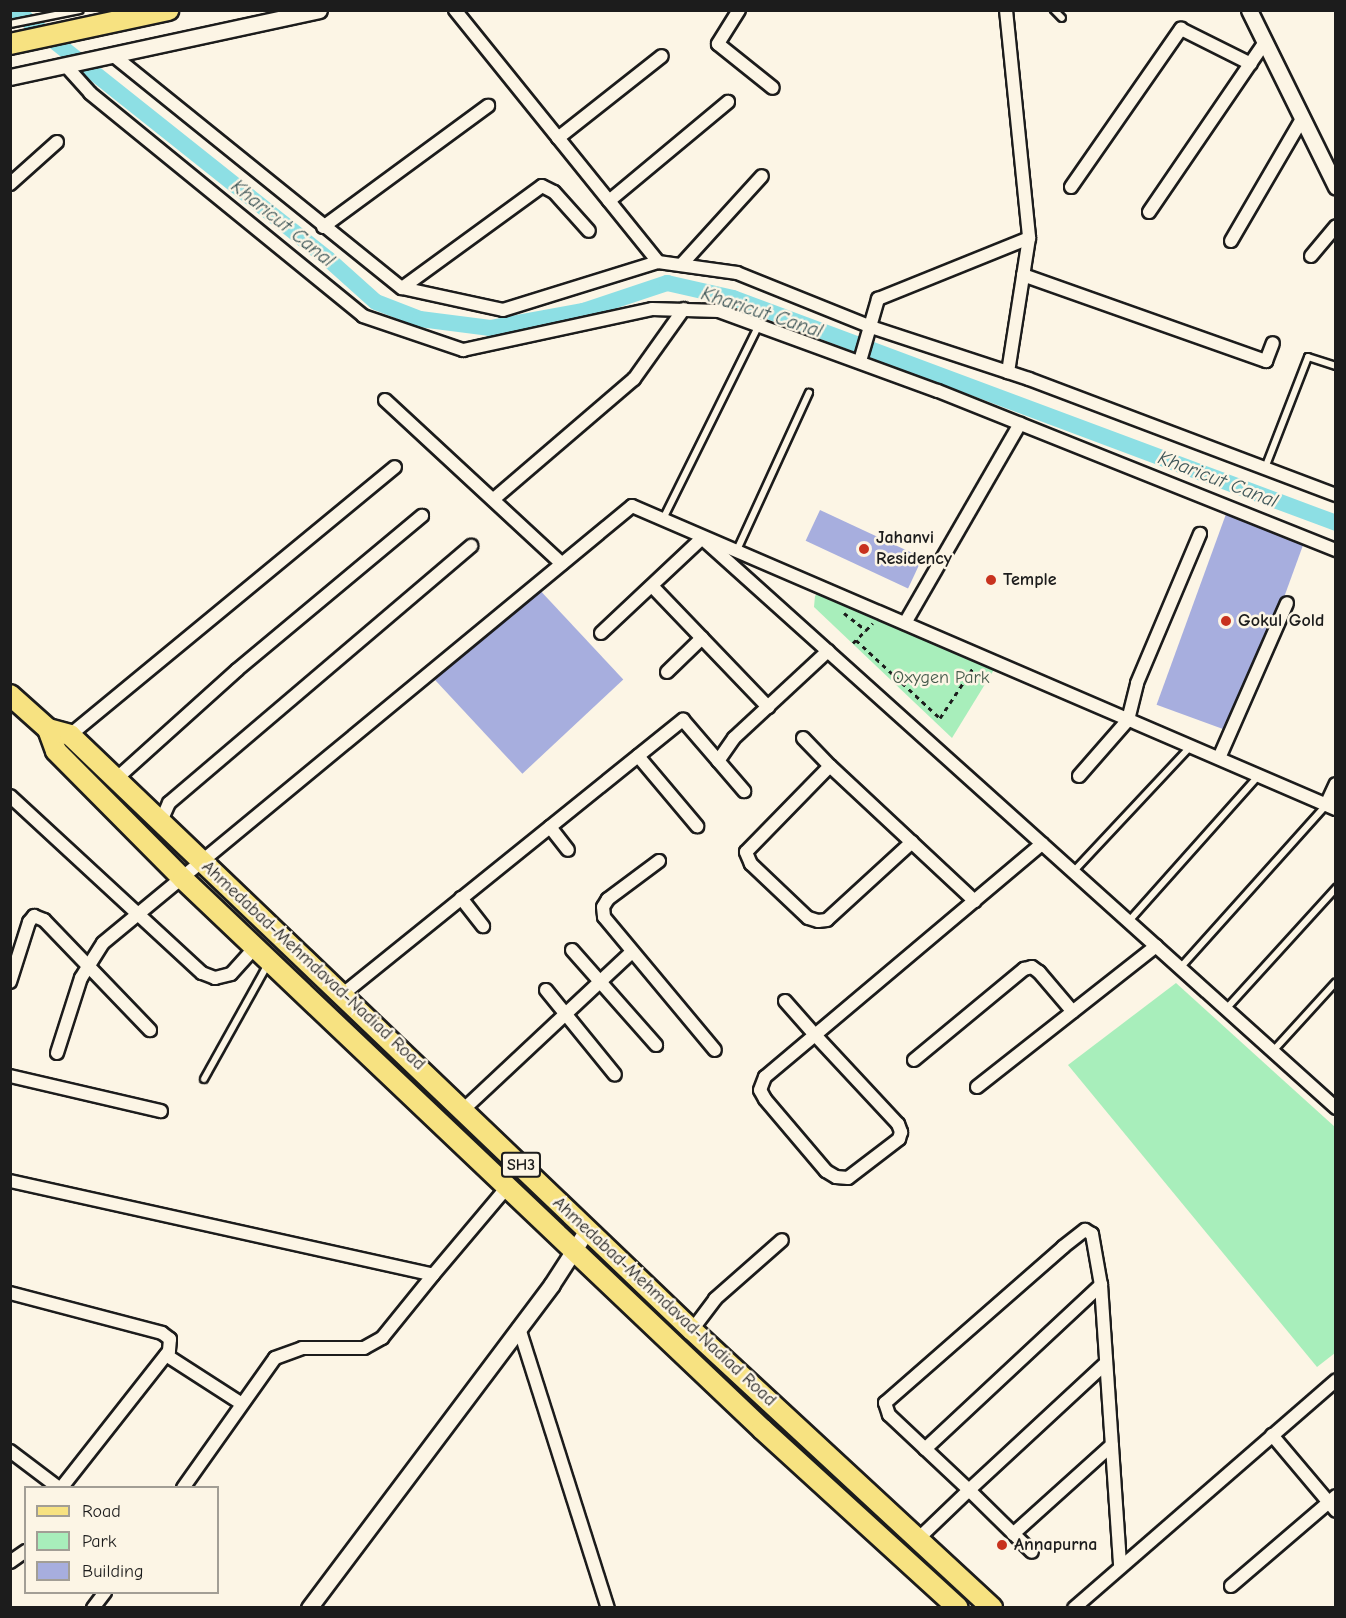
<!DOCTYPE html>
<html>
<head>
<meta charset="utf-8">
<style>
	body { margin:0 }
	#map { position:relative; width:1346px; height:1618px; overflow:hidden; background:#fcf5e5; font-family:"Comic Neue",sans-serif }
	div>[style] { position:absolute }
	.green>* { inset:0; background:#a8eebb }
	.canal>* { height:16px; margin:-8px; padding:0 8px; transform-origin:8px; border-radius:8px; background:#8ddfe4 }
	.building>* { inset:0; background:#a7aede; transform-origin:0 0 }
	.path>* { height:3px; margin-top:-1.5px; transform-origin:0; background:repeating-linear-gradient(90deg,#1c1c1c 0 4.5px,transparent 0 9px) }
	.roads { filter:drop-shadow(2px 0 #1c1c1c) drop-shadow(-2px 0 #1c1c1c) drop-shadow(0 2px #1c1c1c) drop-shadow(0 -2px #1c1c1c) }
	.service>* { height:6px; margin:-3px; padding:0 3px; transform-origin:3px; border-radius:3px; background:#fcf5e5 }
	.minor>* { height:12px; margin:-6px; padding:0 6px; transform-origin:6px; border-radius:6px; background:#fcf5e5 }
	.tertiary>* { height:15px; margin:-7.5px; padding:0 7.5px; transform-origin:7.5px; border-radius:7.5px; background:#fcf5e5 }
	.primary>* { height:20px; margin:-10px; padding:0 10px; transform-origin:10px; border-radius:10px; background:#f7e281 }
	.dots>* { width:16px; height:16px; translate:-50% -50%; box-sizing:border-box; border:3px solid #fcf5e5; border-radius:50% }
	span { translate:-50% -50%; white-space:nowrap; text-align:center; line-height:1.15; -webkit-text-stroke:5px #fcf5e5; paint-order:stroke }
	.shield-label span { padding:2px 4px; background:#fcf5e5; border:2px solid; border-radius:4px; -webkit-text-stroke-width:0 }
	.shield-label { font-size:16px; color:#1c1c1c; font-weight:700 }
	.poi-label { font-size:18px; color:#1c1c1c; font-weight:700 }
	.left { translate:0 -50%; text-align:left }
	.park-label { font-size:18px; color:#465b4c }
	.street-label { font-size:18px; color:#1c1c1c }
	.water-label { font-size:20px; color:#3e5658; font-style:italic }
	.frame { position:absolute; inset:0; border:12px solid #1c1c1c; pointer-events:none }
	.legend { position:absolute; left:24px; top:1486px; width:195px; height:108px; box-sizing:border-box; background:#fcf5e5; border:2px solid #a29e95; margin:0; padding:8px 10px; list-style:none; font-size:18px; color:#1c1c1c }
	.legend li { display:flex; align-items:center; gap:12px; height:30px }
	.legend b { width:30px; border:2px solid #a29e95 }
</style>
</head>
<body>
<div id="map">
	<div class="green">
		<i style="clip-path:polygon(823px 588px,998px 663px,952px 738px,814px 607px,815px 596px)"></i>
		<i style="clip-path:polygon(1176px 983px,1335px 1127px,1335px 1353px,1317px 1367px,1068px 1065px)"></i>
	</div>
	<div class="canal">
		<i style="left:15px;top:10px;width:400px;rotate:38.5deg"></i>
		<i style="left:328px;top:259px;width:64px;rotate:41.9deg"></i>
		<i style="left:376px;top:302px;width:47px;rotate:21.1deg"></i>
		<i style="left:420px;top:319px;width:71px;rotate:7.3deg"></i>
		<i style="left:490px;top:328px;width:95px;rotate:-10.4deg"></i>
		<i style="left:583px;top:311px;width:89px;rotate:-18.4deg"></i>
		<i style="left:667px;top:283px;width:68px;rotate:12.8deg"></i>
		<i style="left:733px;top:298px;width:644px;rotate:20.46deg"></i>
	</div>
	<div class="building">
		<i style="left:820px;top:510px;width:113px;height:34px;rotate:25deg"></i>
		<i style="left:1226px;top:514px;width:83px;height:203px;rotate:20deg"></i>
		<i style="left:536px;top:586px;width:128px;height:138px;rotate:47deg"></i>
	</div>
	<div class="path">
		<i style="left:844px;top:613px;width:28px;rotate:38deg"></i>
		<i style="left:856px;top:640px;width:115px;rotate:42.9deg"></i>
		<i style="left:940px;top:718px;width:60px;rotate:-56.6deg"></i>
		<i style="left:853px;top:643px;width:28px;rotate:-45deg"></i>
	</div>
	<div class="roads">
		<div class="service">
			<i style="left:1054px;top:10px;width:11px;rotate:45deg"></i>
			<i style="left:10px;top:24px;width:71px;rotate:-11.3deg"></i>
			<i style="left:1265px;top:468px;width:119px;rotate:-68.8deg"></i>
			<i style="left:1308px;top:357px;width:29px;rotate:18deg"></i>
			<i style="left:663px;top:519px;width:216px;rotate:-63.7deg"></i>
			<i style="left:737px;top:550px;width:173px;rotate:-65.4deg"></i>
			<i style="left:1073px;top:872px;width:173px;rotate:-46.9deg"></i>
			<i style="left:1129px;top:921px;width:197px;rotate:-48.3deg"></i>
			<i style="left:1180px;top:968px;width:219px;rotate:-48.1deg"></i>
			<i style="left:1226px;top:1009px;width:164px;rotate:-47.7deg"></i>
			<i style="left:1273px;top:1051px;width:93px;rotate:-47.6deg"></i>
			<i style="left:204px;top:1079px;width:132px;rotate:-60.9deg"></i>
		</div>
		<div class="minor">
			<i style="left:455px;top:10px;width:324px;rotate:51.1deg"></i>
			<i style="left:658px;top:262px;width:80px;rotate:7.9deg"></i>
			<i style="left:737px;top:273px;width:144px;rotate:21.9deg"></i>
			<i style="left:871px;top:327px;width:166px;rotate:18.2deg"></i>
			<i style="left:1029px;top:379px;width:328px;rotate:20.7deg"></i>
			<i style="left:739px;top:10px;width:40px;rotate:122deg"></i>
			<i style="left:718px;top:44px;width:70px;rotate:38.7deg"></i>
			<i style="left:1006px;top:10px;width:229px;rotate:84.2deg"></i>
			<i style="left:1029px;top:238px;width:136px;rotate:98.9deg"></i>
			<i style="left:114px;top:56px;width:370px;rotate:38.9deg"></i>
			<i style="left:402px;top:288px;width:103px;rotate:12.3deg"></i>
			<i style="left:503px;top:310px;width:162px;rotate:-17.2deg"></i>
			<i style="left:66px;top:66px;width:36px;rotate:48deg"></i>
			<i style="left:90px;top:93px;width:353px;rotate:39.2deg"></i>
			<i style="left:363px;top:316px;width:106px;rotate:18.8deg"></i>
			<i style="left:463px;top:350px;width:193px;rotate:-12.2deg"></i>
			<i style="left:652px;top:309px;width:67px;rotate:1.7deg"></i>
			<i style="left:719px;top:311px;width:233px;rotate:20.1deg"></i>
			<i style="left:938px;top:391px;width:429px;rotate:21.8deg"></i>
			<i style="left:558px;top:138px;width:132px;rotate:-38.3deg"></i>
			<i style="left:10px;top:184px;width:63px;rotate:-41.8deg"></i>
			<i style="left:1071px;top:187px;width:193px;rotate:-55.2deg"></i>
			<i style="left:1181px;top:29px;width:78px;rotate:26.6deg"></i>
			<i style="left:609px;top:201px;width:155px;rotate:-39.8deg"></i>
			<i style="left:1149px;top:212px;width:206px;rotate:-55.7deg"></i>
			<i style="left:323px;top:227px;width:205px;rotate:-36.3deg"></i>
			<i style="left:1231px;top:241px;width:141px;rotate:-59.8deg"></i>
			<i style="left:1311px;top:256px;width:39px;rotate:-50deg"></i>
			<i style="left:681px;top:265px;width:120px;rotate:-47.7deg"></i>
			<i style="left:1023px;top:275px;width:258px;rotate:19.5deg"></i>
			<i style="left:1266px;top:361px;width:19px;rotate:-69deg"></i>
			<i style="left:402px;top:288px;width:173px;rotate:-36.1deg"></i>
			<i style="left:542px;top:186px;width:13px;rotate:27deg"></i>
			<i style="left:554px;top:192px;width:52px;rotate:48.1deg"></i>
			<i style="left:860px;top:361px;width:65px;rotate:-73.8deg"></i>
			<i style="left:878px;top:299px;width:163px;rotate:-22deg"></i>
			<i style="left:385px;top:400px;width:241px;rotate:42.8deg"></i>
			<i style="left:495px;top:498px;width:183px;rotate:-40.6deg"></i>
			<i style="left:634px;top:379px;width:86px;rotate:-54.5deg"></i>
			<i style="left:703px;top:539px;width:851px;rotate:41.95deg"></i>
			<i style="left:652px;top:586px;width:168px;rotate:46.2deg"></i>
			<i style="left:905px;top:623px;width:230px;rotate:-60deg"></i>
			<i style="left:601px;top:633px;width:139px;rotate:-43.2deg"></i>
			<i style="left:667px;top:672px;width:49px;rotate:-44.2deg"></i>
			<i style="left:70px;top:735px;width:421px;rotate:-39.5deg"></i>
			<i style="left:803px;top:738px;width:39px;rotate:46deg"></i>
			<i style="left:638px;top:756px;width:92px;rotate:49.9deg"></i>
			<i style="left:1219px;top:758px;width:169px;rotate:-66.3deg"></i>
			<i style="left:718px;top:761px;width:28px;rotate:-55deg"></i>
			<i style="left:734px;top:738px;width:128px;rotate:-42.8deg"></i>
			<i style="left:1079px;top:776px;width:74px;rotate:-48.8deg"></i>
			<i style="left:1128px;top:720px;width:38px;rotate:-76deg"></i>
			<i style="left:1137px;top:683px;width:162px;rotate:-67.1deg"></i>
			<i style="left:116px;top:779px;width:163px;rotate:-42deg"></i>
			<i style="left:237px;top:670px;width:241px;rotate:-39.8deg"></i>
			<i style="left:10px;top:796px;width:261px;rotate:42.7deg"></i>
			<i style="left:202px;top:973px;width:14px;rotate:21deg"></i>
			<i style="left:215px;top:978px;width:16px;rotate:-14deg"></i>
			<i style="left:231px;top:974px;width:36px;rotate:-48deg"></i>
			<i style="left:1326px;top:805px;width:23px;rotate:-65deg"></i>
			<i style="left:161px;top:821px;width:20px;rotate:-66deg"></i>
			<i style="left:169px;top:803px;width:397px;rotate:-40.4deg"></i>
			<i style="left:550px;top:827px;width:29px;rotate:52deg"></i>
			<i style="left:912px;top:842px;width:115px;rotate:137.5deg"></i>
			<i style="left:827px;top:920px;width:9px;rotate:174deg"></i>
			<i style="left:818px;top:921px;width:10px;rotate:-163deg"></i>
			<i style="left:808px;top:918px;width:79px;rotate:-136.5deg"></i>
			<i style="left:751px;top:864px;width:13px;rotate:-113deg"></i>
			<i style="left:746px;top:852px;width:120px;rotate:-45.7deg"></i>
			<i style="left:830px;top:766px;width:198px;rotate:43deg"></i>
			<i style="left:659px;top:861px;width:64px;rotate:143.3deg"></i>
			<i style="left:608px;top:899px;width:9px;rotate:122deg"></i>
			<i style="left:603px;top:907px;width:10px;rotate:84deg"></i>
			<i style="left:604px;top:917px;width:173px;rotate:50.2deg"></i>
			<i style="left:461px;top:898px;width:36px;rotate:52deg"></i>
			<i style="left:572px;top:950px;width:127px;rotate:48.5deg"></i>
			<i style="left:10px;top:982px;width:63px;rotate:-72.4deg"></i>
			<i style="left:29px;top:922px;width:8px;rotate:-50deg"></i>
			<i style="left:34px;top:916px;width:11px;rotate:22deg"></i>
			<i style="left:44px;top:920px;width:153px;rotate:46.1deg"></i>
			<i style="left:546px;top:990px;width:109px;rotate:50.9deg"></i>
			<i style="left:343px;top:994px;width:437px;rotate:-38.9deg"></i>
			<i style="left:683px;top:720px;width:94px;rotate:49.3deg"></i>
			<i style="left:785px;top:1001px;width:45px;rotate:48.6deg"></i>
			<i style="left:815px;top:1035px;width:122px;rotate:47deg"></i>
			<i style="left:898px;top:1124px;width:9px;rotate:69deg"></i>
			<i style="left:901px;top:1132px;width:7px;rotate:106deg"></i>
			<i style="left:899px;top:1139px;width:64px;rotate:142.6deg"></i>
			<i style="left:848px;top:1178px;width:12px;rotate:-175deg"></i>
			<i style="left:836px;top:1177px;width:12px;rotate:-149deg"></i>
			<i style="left:826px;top:1171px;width:94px;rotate:-130.3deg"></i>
			<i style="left:765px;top:1099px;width:10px;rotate:-119deg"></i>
			<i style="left:760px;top:1090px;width:14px;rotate:-69deg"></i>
			<i style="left:765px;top:1077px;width:65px;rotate:-40deg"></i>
			<i style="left:815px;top:1035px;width:297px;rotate:-40.1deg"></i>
			<i style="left:57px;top:1053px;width:79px;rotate:-72.3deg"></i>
			<i style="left:81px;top:978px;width:41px;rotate:-57.8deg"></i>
			<i style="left:103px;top:943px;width:686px;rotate:-39.56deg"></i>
			<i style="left:632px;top:506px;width:766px;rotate:23.29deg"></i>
			<i style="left:914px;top:1060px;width:143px;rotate:-39.6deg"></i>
			<i style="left:1024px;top:969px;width:8px;rotate:-14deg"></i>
			<i style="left:1032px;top:967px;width:9px;rotate:36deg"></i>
			<i style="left:1039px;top:972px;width:52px;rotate:49.6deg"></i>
			<i style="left:10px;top:1076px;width:155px;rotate:13.1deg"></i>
			<i style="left:977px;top:1087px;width:228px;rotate:-38.2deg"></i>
			<i style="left:464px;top:1109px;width:230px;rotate:-43.1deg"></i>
			<i style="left:10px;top:1181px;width:433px;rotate:12.5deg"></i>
			<i style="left:433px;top:1275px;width:115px;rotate:-49.9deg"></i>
			<i style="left:10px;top:1293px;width:157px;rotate:14.7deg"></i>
			<i style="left:162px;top:1333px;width:10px;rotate:37deg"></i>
			<i style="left:170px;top:1339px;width:12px;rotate:95deg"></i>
			<i style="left:169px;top:1351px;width:174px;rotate:128.2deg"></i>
			<i style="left:519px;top:1328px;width:294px;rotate:72.4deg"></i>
			<i style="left:692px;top:1330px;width:39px;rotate:-53deg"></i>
			<i style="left:715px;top:1299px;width:89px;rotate:-41.4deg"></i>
			<i style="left:166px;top:1355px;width:90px;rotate:32.8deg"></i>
			<i style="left:1106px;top:1363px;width:187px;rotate:137.2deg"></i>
			<i style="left:969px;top:1490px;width:110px;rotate:-136.8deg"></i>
			<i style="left:889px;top:1415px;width:13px;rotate:-108deg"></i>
			<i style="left:885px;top:1403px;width:237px;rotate:-41.2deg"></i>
			<i style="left:1063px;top:1247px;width:28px;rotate:-38deg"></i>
			<i style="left:1085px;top:1230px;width:8px;rotate:30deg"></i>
			<i style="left:1092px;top:1234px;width:52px;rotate:80deg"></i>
			<i style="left:1101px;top:1285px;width:281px;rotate:86.1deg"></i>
			<i style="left:1272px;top:1435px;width:99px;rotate:49.9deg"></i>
			<i style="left:925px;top:1449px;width:241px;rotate:-43deg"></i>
			<i style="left:10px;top:1451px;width:61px;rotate:37.1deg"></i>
			<i style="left:183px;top:1488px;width:159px;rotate:-54.7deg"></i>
			<i style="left:275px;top:1358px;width:29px;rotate:-20deg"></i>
			<i style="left:302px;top:1348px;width:62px"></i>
			<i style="left:364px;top:1348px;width:21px;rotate:-29deg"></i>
			<i style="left:382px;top:1338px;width:81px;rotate:-51deg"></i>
			<i style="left:1013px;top:1534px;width:133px;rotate:-42deg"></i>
			<i style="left:919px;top:1538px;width:69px;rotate:-43.8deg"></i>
			<i style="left:969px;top:1490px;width:88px;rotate:44.5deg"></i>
			<i style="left:10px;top:1562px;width:19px;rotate:-35deg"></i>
			<i style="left:1231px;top:1586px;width:138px;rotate:-40.6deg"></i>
			<i style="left:93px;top:1608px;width:20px;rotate:-53deg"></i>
			<i style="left:1074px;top:1608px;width:347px;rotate:-41deg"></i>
		</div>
		<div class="tertiary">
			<i style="left:1249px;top:10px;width:197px;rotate:63.8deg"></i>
			<i style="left:10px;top:77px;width:316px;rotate:-12.2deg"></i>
			<i style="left:309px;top:1608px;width:405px;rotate:-53.1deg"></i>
			<i style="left:552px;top:1284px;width:64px;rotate:-57.1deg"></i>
		</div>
		<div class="primary">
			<i style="left:10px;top:44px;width:162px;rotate:-12.1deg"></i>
			<i style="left:10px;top:695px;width:51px;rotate:41.8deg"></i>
			<i style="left:48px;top:729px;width:23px;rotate:70deg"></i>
			<i style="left:56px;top:751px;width:180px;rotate:45.2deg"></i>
			<i style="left:183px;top:879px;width:799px;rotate:43.53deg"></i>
			<i style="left:762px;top:1429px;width:265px;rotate:42.4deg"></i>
			<i style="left:48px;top:729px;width:23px;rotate:15deg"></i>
			<i style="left:70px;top:735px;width:861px;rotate:43.73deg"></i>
			<i style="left:692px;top:1330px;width:409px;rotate:42.8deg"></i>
		</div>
	</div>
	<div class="dots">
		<i style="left:864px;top:549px;background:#c8321e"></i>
		<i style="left:991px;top:580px;background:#c8321e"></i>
		<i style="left:1226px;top:621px;background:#c8321e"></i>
		<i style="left:1002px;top:1545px;background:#c8321e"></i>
	</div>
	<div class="shield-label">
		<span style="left:521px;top:1165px">SH3</span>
	</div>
	<div class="poi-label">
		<span class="left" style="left:876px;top:549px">Jahanvi<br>Residency</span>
		<span class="left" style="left:1003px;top:580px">Temple</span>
		<span class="left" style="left:1238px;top:621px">Gokul Gold</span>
		<span class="left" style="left:1014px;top:1545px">Annapurna</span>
	</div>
	<div class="park-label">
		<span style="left:941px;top:678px">Oxygen Park</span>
	</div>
	<div class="street-label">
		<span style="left:313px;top:966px;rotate:43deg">Ahmedabad-Mehmdavad-Nadiad Road</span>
		<span style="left:664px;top:1302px;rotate:43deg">Ahmedabad-Mehmdavad-Nadiad Road</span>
	</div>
	<div class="water-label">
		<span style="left:283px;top:223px;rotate:39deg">Kharicut Canal</span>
		<span style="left:762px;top:312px;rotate:18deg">Kharicut Canal</span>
		<span style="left:1218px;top:479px;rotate:21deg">Kharicut Canal</span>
	</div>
	<div class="frame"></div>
	<ul class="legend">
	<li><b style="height:8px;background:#f7e281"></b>Road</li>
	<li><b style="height:16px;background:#a8eebb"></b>Park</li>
	<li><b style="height:16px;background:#a7aede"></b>Building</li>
	</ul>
</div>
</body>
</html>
